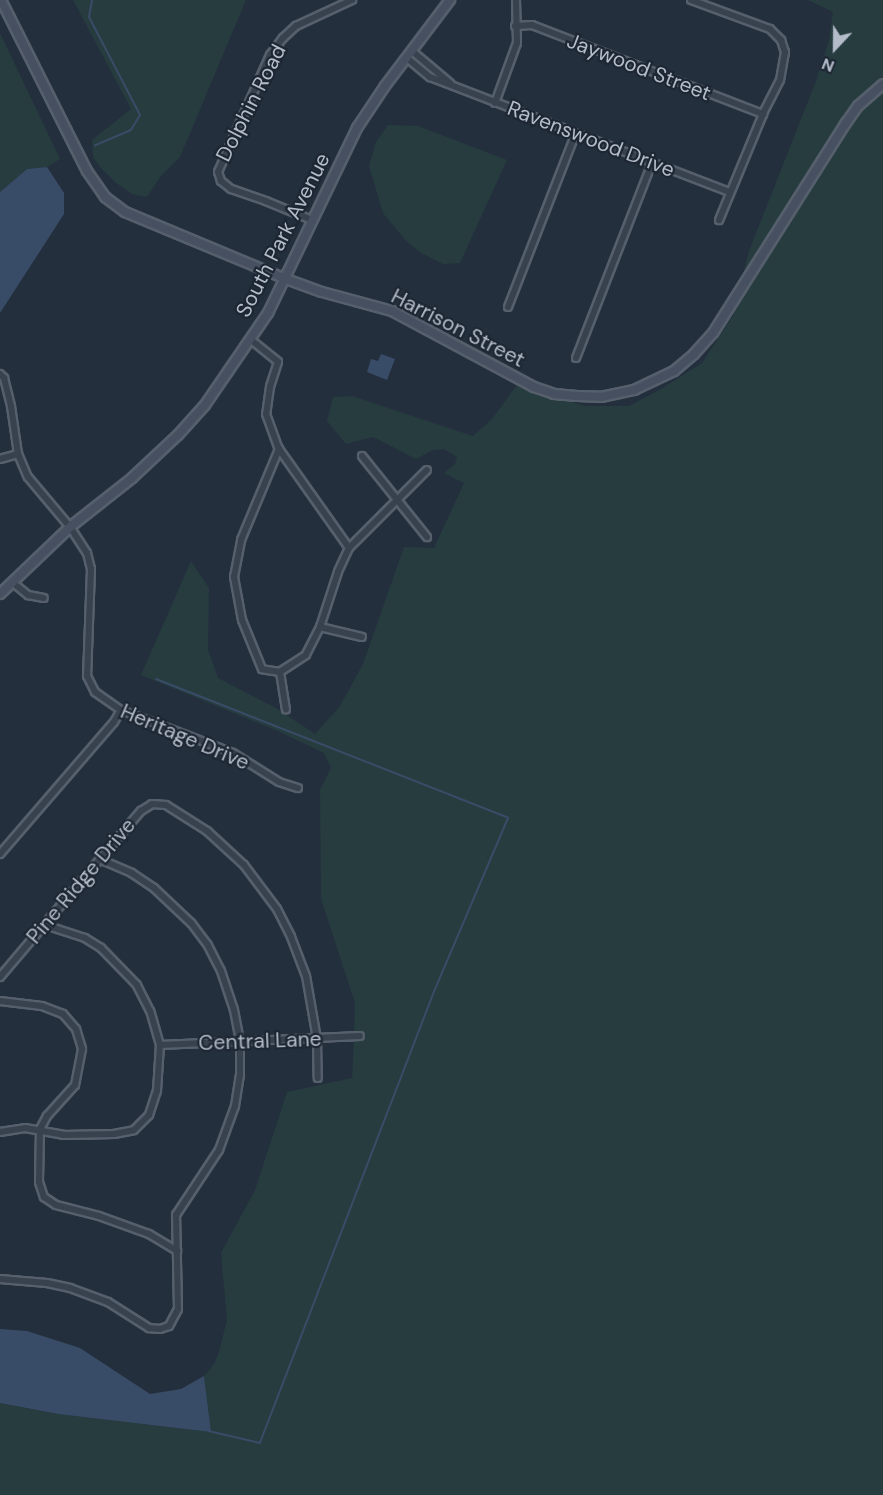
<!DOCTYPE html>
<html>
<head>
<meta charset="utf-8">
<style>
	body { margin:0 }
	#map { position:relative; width:883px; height:1495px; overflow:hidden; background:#242f3e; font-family:"DM Sans",sans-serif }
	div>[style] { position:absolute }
	.green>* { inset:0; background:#263c3f }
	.water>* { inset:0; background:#394c67 }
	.stream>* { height:2px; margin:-1px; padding:0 1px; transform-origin:1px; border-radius:1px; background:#394c67 }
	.roads { filter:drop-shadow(2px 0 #565f6c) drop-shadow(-2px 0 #565f6c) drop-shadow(0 2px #565f6c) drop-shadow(0 -2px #565f6c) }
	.street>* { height:6px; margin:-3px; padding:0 3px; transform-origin:3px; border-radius:3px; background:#38414e }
	.secondary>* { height:8px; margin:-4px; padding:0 4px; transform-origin:4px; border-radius:4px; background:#465061 }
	span { translate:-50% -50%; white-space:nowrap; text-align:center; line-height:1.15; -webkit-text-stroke:4.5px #1d2633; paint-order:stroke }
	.street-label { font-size:21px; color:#b4bcc9 }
	.north { position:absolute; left:805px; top:18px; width:60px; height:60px; -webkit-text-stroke:4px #1d2633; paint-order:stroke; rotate:202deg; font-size:16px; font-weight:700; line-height:24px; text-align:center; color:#b4bcc9 }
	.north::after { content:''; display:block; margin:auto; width:21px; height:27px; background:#b4bcc9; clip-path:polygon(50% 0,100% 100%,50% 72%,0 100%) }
</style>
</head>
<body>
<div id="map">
	<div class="green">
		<i style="clip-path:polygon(73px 0,246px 0,180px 157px,161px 176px,147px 197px,132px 194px,115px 182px,100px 167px,93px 157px,92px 140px,131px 109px)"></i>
		<i style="clip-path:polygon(808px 0,883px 0,883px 80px,873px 86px,855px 104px,741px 282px,749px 251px,816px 81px,829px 40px,833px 12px)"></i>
		<i style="clip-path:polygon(0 33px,60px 159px,47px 167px,27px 169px,0 192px)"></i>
		<i style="clip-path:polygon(883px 88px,883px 1495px,0 1495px,0 1403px,58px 1414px,211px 1432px,204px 1376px,214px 1364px,219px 1352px,227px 1320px,221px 1253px,255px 1190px,287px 1092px,352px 1078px,354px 1040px,363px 1039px,363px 1032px,354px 1032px,355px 1003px,321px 899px,320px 790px,331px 768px,324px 753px,280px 732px,141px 675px,191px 561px,209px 588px,208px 650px,218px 678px,276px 708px,315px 734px,340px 706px,363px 664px,404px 547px,434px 548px,464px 483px,444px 473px,455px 464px,457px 457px,444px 449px,433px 450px,416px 459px,373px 437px,346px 444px,327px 421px,333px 397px,352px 396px,473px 436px,492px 419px,517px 385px,585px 406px,629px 406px,661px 389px,702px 363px,733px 316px,736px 303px,849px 125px,861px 109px)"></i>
		<i style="clip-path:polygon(388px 125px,418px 126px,507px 160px,460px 263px,443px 264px,421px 253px,406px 241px,383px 213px,369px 166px,376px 142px)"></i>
	</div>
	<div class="water">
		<i style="clip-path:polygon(47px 167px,64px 193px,64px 214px,0 313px,0 192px,27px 169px)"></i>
		<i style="clip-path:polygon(381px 354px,395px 359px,387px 380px,367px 372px,371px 359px,378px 361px)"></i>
		<i style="clip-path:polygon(0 1329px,27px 1331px,80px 1348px,150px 1394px,181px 1389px,204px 1376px,211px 1432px,58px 1414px,0 1403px)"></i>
	</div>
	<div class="stream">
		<i style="left:92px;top:0;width:17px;rotate:100deg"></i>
		<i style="left:89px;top:17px;width:110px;rotate:62.5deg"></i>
		<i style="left:140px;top:115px;width:17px;rotate:121deg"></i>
		<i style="left:131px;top:130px;width:39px;rotate:157deg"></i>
		<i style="left:156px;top:679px;width:378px;rotate:21.5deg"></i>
		<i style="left:508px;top:818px;width:186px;rotate:113.1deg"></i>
		<i style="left:435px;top:989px;width:487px;rotate:111.1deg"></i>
		<i style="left:260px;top:1443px;width:53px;rotate:-167deg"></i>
	</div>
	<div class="roads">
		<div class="street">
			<i style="left:691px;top:0;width:84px;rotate:20.2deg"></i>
			<i style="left:770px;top:29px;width:16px;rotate:45deg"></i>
			<i style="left:781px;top:40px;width:13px;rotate:72deg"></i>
			<i style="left:785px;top:52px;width:28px;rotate:100deg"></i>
			<i style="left:780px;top:80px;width:38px;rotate:117deg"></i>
			<i style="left:763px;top:114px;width:115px;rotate:112.5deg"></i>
			<i style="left:515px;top:26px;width:17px;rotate:-3deg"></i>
			<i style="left:532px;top:25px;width:248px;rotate:21.1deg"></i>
			<i style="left:412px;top:51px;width:50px;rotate:40.1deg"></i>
			<i style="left:407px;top:58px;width:30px;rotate:40deg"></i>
			<i style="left:430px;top:77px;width:320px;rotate:21deg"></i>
			<i style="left:495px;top:103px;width:64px;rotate:-69.9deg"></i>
			<i style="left:517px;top:43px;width:43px;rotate:-91.3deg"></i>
			<i style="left:312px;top:220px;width:50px;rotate:-157.6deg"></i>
			<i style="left:266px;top:201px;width:37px;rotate:-161deg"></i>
			<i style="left:231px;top:189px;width:13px;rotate:-141deg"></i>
			<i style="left:221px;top:181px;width:9px;rotate:-108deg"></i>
			<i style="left:218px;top:172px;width:128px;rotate:-66deg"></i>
			<i style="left:270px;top:55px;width:21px;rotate:-53deg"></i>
			<i style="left:283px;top:38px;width:18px;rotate:-43deg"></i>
			<i style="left:296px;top:26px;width:62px;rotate:-24.9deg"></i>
			<i style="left:508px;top:307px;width:187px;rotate:-68.7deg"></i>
			<i style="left:250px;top:339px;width:36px;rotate:39deg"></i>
			<i style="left:278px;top:362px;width:26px;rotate:108deg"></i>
			<i style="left:270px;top:387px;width:27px;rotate:98deg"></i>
			<i style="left:266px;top:414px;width:37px;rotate:70deg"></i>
			<i style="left:279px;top:449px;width:121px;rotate:54.7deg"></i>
			<i style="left:349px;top:548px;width:26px;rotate:115deg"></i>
			<i style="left:338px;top:572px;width:58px;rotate:108.1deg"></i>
			<i style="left:320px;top:627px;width:31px;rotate:117deg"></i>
			<i style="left:306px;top:655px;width:31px;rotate:147deg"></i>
			<i style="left:280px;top:672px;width:18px;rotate:-171deg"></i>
			<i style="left:262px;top:669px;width:53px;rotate:-112.2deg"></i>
			<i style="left:242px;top:620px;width:44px;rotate:-100.5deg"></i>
			<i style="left:234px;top:577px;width:38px;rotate:-79deg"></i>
			<i style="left:241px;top:540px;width:99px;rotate:-67.3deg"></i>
			<i style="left:576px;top:358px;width:209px;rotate:-68.7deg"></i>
			<i style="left:0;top:374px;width:6px;rotate:45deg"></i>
			<i style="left:4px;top:378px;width:29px;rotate:76deg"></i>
			<i style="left:11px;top:406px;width:49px;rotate:81.7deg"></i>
			<i style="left:18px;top:454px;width:25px;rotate:67deg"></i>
			<i style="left:28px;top:477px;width:65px;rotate:50deg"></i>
			<i style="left:70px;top:527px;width:31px;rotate:57deg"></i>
			<i style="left:87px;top:553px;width:16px;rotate:76deg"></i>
			<i style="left:91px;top:569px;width:107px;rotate:92.1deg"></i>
			<i style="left:87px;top:676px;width:18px;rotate:63deg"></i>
			<i style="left:95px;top:692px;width:32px;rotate:35deg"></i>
			<i style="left:121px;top:710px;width:120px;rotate:21deg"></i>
			<i style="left:233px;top:753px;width:54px;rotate:32.2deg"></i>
			<i style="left:279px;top:782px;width:20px;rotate:18deg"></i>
			<i style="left:362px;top:456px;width:104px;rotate:51.3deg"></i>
			<i style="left:0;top:459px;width:19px;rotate:-16deg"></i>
			<i style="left:349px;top:548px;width:110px;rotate:-45deg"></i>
			<i style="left:12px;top:582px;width:21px;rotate:39deg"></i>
			<i style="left:28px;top:595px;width:16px;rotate:11deg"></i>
			<i style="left:320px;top:627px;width:43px;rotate:13.4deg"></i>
			<i style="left:280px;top:672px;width:38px;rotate:81deg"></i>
			<i style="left:0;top:854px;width:174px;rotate:-49.2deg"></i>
			<i style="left:114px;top:722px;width:14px;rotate:-60deg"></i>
			<i style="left:0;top:977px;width:218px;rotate:-49.7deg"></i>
			<i style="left:141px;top:811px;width:13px;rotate:-32deg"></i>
			<i style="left:152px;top:804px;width:14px;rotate:4deg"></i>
			<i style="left:166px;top:805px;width:49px;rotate:32.4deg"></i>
			<i style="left:207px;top:831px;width:50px;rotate:42.6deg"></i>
			<i style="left:244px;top:865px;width:55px;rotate:53.1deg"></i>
			<i style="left:277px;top:909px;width:31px;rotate:63deg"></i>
			<i style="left:291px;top:937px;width:42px;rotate:69deg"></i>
			<i style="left:306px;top:976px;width:64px;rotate:80.1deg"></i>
			<i style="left:317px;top:1039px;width:39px;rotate:89deg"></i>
			<i style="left:0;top:1001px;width:42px;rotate:6.8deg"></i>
			<i style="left:42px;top:1006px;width:22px;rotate:21deg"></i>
			<i style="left:63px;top:1014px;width:20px;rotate:49deg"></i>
			<i style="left:76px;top:1029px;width:21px;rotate:73deg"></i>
			<i style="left:82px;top:1049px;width:37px;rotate:101deg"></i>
			<i style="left:75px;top:1085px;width:42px;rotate:132.1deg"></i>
			<i style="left:47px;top:1116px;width:15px;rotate:118deg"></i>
			<i style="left:40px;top:1129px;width:53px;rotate:91.1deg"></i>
			<i style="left:39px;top:1182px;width:16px;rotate:72deg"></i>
			<i style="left:44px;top:1197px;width:14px;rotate:34deg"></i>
			<i style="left:56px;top:1205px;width:44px;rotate:14.3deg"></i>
			<i style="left:99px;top:1216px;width:53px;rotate:19.8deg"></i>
			<i style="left:149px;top:1234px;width:33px;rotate:31deg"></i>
			<i style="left:160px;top:1045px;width:200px;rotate:-2.6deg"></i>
			<i style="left:0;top:1132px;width:25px;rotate:-9deg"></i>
			<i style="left:25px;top:1128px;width:39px;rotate:10deg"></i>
			<i style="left:63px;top:1135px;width:51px;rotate:-1.1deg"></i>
			<i style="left:114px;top:1134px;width:20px;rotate:-11deg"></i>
			<i style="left:134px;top:1130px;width:21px;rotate:-45deg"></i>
			<i style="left:149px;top:1115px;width:25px;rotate:-72deg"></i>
			<i style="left:157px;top:1091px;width:46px;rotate:-86.3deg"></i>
			<i style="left:160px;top:1045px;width:35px;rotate:-106deg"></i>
			<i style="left:150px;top:1011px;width:29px;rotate:-117deg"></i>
			<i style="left:137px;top:985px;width:52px;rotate:-134.2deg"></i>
			<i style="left:101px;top:948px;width:19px;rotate:-148deg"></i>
			<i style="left:85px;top:938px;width:42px;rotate:-162deg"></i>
			<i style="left:0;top:1279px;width:47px;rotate:4.9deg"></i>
			<i style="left:47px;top:1283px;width:24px;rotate:12deg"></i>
			<i style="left:70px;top:1288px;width:40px;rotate:20.2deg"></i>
			<i style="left:108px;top:1302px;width:49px;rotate:32.4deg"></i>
			<i style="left:149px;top:1328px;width:11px;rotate:5deg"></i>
			<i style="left:160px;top:1329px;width:9px;rotate:-18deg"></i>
			<i style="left:169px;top:1326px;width:19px;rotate:-62deg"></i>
			<i style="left:178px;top:1309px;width:94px;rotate:-91.2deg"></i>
			<i style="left:176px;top:1215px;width:78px;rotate:-56.5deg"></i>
			<i style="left:219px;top:1150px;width:47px;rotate:-70deg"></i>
			<i style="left:235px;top:1106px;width:31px;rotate:-81deg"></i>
			<i style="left:240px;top:1075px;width:34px;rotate:-90deg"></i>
			<i style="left:240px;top:1041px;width:32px;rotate:-101deg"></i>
			<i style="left:234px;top:1010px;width:41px;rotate:-108.4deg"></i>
			<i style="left:221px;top:971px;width:30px;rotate:-117deg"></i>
			<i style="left:207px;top:944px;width:26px;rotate:-127deg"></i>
			<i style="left:191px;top:923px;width:51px;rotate:-136.6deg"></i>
			<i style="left:154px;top:888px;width:27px;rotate:-146deg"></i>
			<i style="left:132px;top:873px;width:33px;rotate:-157deg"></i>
		</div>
		<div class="secondary">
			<i style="left:1px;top:0;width:191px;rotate:63.3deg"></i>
			<i style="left:87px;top:171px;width:32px;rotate:55deg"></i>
			<i style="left:105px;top:197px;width:25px;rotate:37deg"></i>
			<i style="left:125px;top:212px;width:174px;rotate:22.6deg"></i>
			<i style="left:286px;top:279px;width:38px;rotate:20deg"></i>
			<i style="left:322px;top:292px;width:73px;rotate:15.2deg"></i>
			<i style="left:392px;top:311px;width:161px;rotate:28.2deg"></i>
			<i style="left:534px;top:387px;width:21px;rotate:19deg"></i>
			<i style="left:554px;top:394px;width:23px;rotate:5deg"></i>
			<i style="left:577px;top:396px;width:24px;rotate:2deg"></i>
			<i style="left:601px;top:397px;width:34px;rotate:-12deg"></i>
			<i style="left:634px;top:390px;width:44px;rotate:-25.4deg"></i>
			<i style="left:674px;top:371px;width:26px;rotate:-40deg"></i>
			<i style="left:694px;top:354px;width:28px;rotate:-48deg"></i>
			<i style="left:713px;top:333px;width:249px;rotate:-57.7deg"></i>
			<i style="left:846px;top:123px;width:21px;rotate:-55deg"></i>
			<i style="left:858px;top:106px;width:33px;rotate:-41deg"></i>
			<i style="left:0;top:594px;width:97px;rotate:-43.7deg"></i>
			<i style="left:70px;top:527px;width:79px;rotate:-38.3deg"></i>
			<i style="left:132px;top:478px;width:63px;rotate:-43.1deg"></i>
			<i style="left:178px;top:435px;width:40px;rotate:-48deg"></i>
			<i style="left:205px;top:405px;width:112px;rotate:-55.6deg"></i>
			<i style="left:268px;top:313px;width:205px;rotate:-64.3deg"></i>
			<i style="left:357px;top:128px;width:50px;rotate:-56.3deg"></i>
			<i style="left:385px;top:86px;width:108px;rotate:-52.9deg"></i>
		</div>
	</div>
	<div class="street-label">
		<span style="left:639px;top:67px;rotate:21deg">Jaywood Street</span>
		<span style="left:251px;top:103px;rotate:-63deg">Dolphin Road</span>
		<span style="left:591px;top:139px;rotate:21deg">Ravenswood Drive</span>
		<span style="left:283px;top:235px;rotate:-63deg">South Park Avenue</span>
		<span style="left:458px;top:328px;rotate:27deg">Harrison Street</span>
		<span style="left:185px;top:737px;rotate:23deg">Heritage Drive</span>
		<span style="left:81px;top:881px;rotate:-50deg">Pine Ridge Drive</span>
		<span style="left:260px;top:1041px;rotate:-2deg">Central Lane</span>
	</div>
	<div class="north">N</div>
</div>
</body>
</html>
